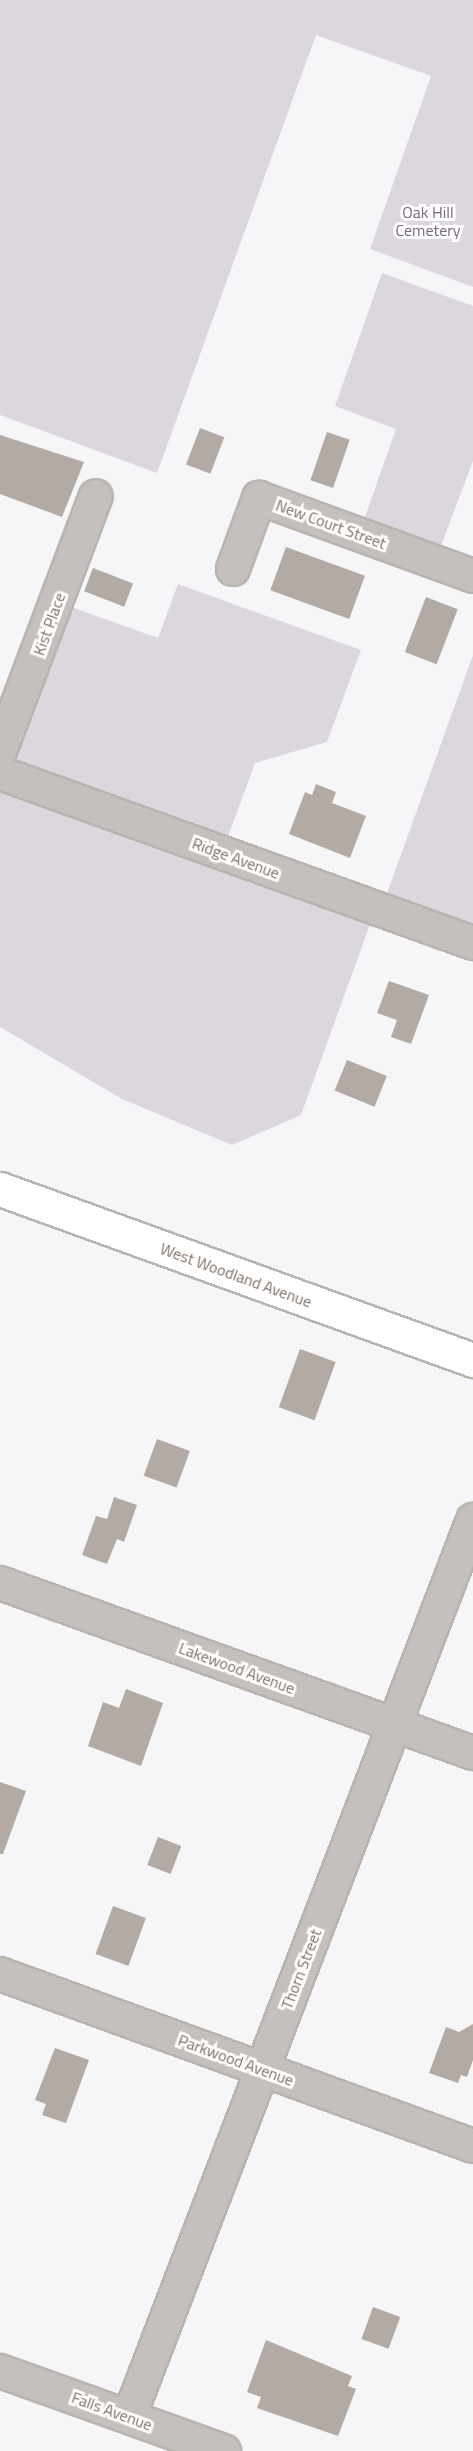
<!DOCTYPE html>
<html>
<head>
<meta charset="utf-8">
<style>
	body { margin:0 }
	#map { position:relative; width:473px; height:2451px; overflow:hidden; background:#f6f6f8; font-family:"Titillium Web",sans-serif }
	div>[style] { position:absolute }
	.green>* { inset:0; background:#dcd7df }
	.building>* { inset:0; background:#b3aaa4; transform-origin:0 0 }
	.roads { filter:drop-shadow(2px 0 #bab4b0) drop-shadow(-2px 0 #bab4b0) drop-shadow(0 2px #bab4b0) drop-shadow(0 -2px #bab4b0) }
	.street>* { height:32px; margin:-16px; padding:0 16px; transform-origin:16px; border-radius:16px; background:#c5c0bd }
	.secondary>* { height:33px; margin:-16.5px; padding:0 16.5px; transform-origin:16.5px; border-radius:16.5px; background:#fff }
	span { translate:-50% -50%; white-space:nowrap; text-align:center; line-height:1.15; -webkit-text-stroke:6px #fff; paint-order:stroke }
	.park-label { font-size:16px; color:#77677c }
	.street-label { font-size:16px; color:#7f6f65 }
</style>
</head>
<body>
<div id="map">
	<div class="green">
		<i style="clip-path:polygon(0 0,473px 0,473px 287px,370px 249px,431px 76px,316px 35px,157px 473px,0 415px)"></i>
		<i style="clip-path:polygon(382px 273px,473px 306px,473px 461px,435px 562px,359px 534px,396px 429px,335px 406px)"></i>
		<i style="clip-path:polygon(178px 584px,361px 650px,327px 742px,255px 763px,222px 853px,376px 908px,301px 1115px,232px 1145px,122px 1099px,0 1027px,0 751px,57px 602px,158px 638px)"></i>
		<i style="clip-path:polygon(473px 655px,473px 943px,381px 910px)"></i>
	</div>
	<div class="building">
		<i style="left:200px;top:428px;width:26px;height:39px;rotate:21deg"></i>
		<i style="left:327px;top:432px;width:24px;height:51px;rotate:19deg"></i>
		<i style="clip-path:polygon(0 435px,84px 462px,62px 517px,0 494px)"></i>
		<i style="left:286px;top:547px;width:84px;height:46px;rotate:20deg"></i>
		<i style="left:93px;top:568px;width:43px;height:25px;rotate:21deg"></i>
		<i style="left:426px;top:597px;width:34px;height:59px;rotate:21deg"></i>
		<i style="clip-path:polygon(316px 784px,336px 792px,332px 803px,366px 816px,350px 858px,289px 834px,305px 792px,312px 795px)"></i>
		<i style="clip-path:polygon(389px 981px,429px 995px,411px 1044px,391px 1037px,397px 1020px,377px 1013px)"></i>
		<i style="left:347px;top:1060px;width:43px;height:33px;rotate:22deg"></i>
		<i style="left:300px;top:1349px;width:38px;height:62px;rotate:20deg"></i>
		<i style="left:157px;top:1439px;width:35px;height:39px;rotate:20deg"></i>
		<i style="clip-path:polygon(114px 1497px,137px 1505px,124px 1542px,117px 1539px,107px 1564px,82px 1555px,96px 1516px,107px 1519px)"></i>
		<i style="clip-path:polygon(126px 1689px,163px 1703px,141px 1766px,88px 1746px,103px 1702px,119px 1708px)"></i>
		<i style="clip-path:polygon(0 1782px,26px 1791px,3px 1854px,0 1854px)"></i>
		<i style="left:158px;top:1837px;width:25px;height:30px;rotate:21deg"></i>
		<i style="left:113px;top:1906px;width:35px;height:51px;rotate:20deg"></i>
		<i style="clip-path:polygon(473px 2024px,473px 2060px,467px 2077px,461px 2075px,458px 2083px,429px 2073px,446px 2027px,459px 2032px)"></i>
		<i style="clip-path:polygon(55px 2048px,89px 2060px,66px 2123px,42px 2115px,46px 2104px,35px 2100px)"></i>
		<i style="left:373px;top:2307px;width:29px;height:34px;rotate:20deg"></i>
		<i style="clip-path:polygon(266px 2340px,352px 2376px,348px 2386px,356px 2389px,338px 2436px,257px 2408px,261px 2397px,247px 2392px)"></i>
	</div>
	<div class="roads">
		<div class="street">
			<i style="left:233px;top:569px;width:76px;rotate:-69.9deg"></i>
			<i style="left:259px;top:498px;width:228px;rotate:20deg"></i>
			<i style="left:0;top:751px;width:272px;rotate:-69.4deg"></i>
			<i style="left:0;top:773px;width:503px;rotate:19.77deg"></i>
			<i style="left:0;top:1583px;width:503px;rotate:19.77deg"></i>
			<i style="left:0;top:1974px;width:503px;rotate:19.98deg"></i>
			<i style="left:0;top:2371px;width:238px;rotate:19.7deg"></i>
			<i style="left:129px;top:2417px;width:961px;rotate:-69.02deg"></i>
		</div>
		<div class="secondary">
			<i style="left:0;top:1189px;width:503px;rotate:19.88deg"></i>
		</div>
	</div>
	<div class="park-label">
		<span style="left:428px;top:221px">Oak Hill<br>Cemetery</span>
	</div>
	<div class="street-label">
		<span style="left:331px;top:524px;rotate:20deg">New Court Street</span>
		<span style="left:49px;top:624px;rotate:-70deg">Kist Place</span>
		<span style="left:236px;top:858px;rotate:20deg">Ridge Avenue</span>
		<span style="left:236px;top:1275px;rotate:20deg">West Woodland Avenue</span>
		<span style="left:237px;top:1668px;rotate:20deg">Lakewood Avenue</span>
		<span style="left:301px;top:1969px;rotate:-69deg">Thorn Street</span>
		<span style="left:236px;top:2060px;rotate:20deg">Parkwood Avenue</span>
		<span style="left:112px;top:2411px;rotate:20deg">Falls Avenue</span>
	</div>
</div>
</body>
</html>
